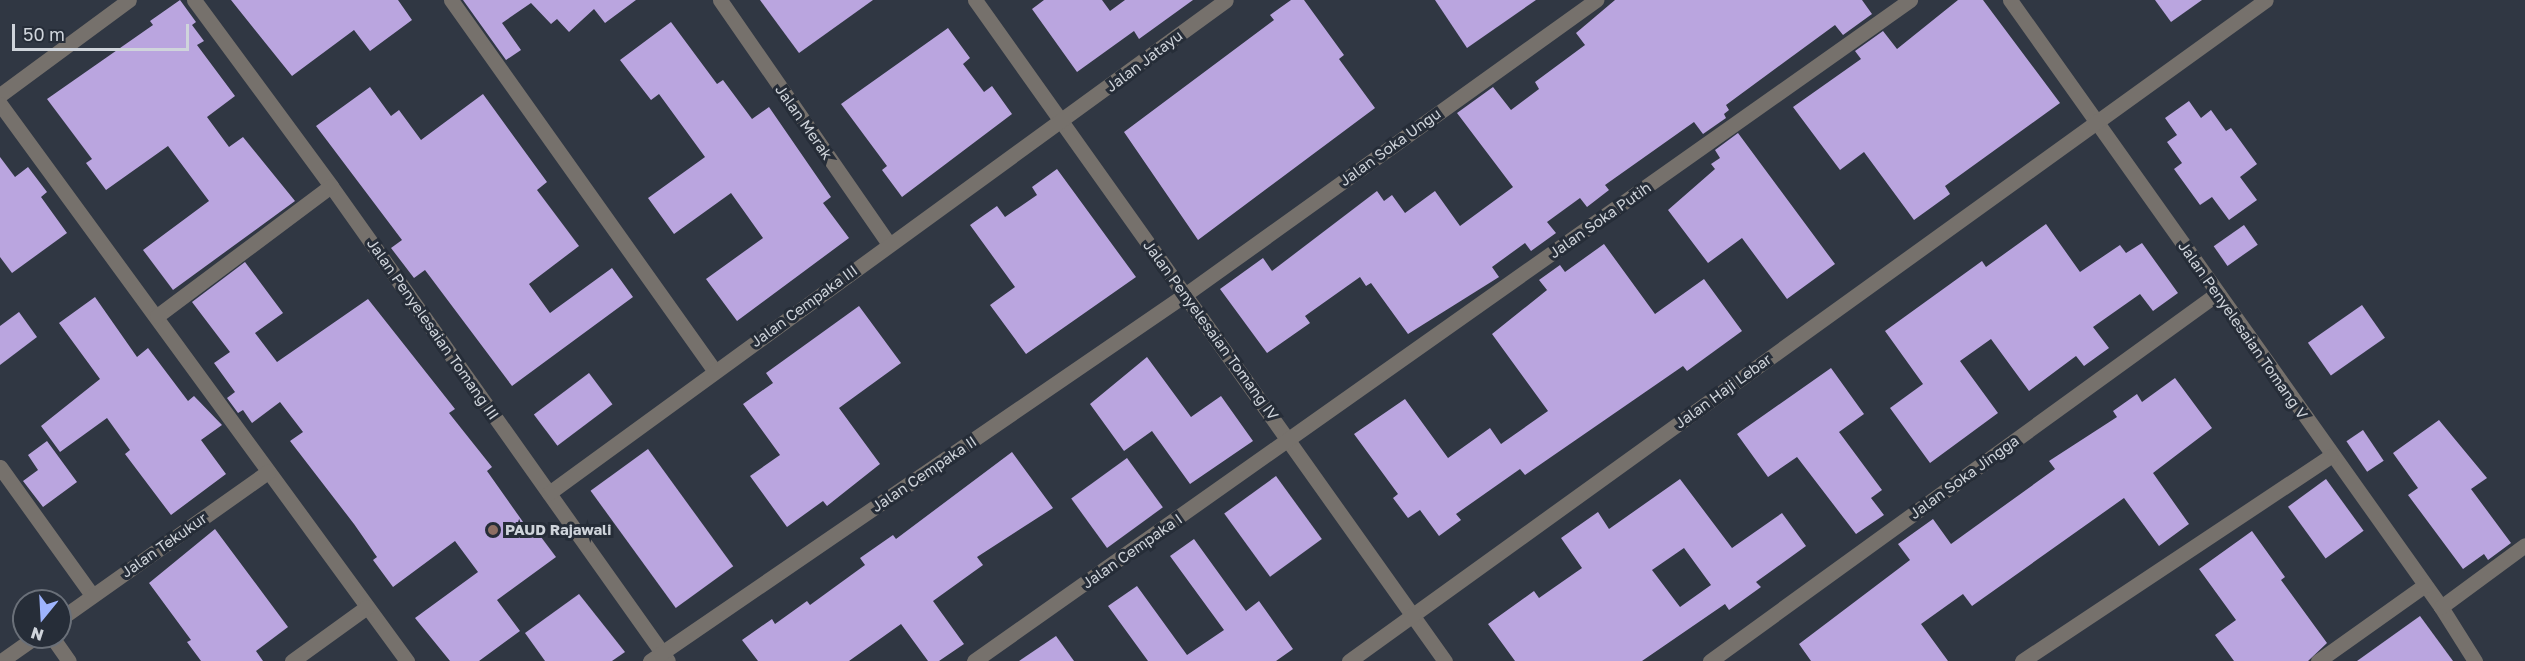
<!DOCTYPE html>
<html>
<head>
<meta charset="utf-8">
<style>
	body { margin:0 }
	#map { position:relative; width:2525px; height:661px; overflow:hidden; background:#303743; font-family:"Golos Text",sans-serif }
	div>[style] { position:absolute }
	.building>* { inset:0; background:#baa5df; transform-origin:0 0 }
	.minor>* { height:15px; margin:-7.5px; padding:0 7.5px; transform-origin:7.5px; border-radius:7.5px; background:#76716c }
	.dots>* { width:16px; height:16px; translate:-50% -50%; box-sizing:border-box; border:3px solid #262d38; border-radius:50% }
	span { translate:-50% -50%; white-space:nowrap; text-align:center; line-height:1.15; -webkit-text-stroke:6px #262d38; paint-order:stroke }
	.street-label { font-size:15px; color:#cfd4db }
	.poi-label { font-size:15px; color:#cfd4db; font-weight:700 }
	.left { translate:0 -50%; text-align:left }
	.north { position:absolute; left:12px; top:589px; width:60px; height:60px; box-sizing:border-box; background:#262d38; border:2px solid #6a7079; border-radius:50%; rotate:198deg; font-size:16px; font-weight:700; line-height:24px; text-align:center; color:#cfd4db }
	.north::after { content:''; display:block; margin:auto; width:21px; height:27px; background:#9eb4fd; clip-path:polygon(50% 0,100% 100%,50% 72%,0 100%) }
	.scale { position:absolute; left:12px; top:24px; width:177px; height:27px; box-sizing:border-box; border:3px solid #cfd4db; border-top:0; padding-left:8px; font-size:18px; line-height:21px; white-space:nowrap; color:#cfd4db; -webkit-text-stroke:4px #262d38; paint-order:stroke }
</style>
</head>
<body>
<div id="map">
	<div class="building">
		<i style="clip-path:polygon(180px 0,196px 22px,192px 25px,204px 41px,197px 45px,235px 96px,207px 117px,229px 147px,243px 137px,295px 201px,173px 290px,143px 250px,209px 201px,168px 146px,106px 190px,86px 163px,92px 159px,47px 99px,153px 25px,150px 21px)"></i>
		<i style="clip-path:polygon(231px 0,398px 0,412px 20px,370px 51px,354px 30px,292px 76px)"></i>
		<i style="clip-path:polygon(463px 0,636px 0,605px 23px,594px 9px,569px 32px,557px 19px,551px 24px,531px 3px,502px 23px,521px 50px,506px 60px)"></i>
		<i style="clip-path:polygon(760px 0,873px 0,799px 53px)"></i>
		<i style="clip-path:polygon(1044px 0,1102px 0,1110px 11px,1125px 0,1193px 0,1139px 39px,1134px 31px,1077px 72px,1032px 9px)"></i>
		<i style="clip-path:polygon(1291px 0,1304px 0,1344px 55px,1339px 59px,1375px 108px,1198px 240px,1124px 132px,1274px 20px,1270px 15px)"></i>
		<i style="clip-path:polygon(1435px 0,1536px 0,1467px 48px)"></i>
		<i style="clip-path:polygon(1615px 0,1862px 0,1872px 14px,1843px 35px,1835px 25px,1726px 105px,1729px 110px,1724px 114px,1726px 118px,1703px 134px,1694px 122px,1605px 185px,1609px 190px,1587px 207px,1580px 198px,1547px 222px,1556px 233px,1531px 251px,1525px 243px,1492px 267px,1499px 277px,1408px 334px,1371px 283px,1366px 286px,1360px 277px,1305px 316px,1310px 323px,1267px 353px,1220px 289px,1263px 258px,1272px 271px,1377px 191px,1384px 201px,1392px 195px,1405px 213px,1435px 191px,1460px 226px,1513px 187px,1457px 113px,1493px 87px,1511px 110px,1539px 89px,1535px 82px,1585px 45px,1576px 33px)"></i>
		<i style="clip-path:polygon(1958px 0,1983px 0,2060px 103px,1945px 186px,1950px 194px,1914px 220px,1864px 152px,1840px 170px,1793px 107px,1861px 59px,1855px 51px,1883px 31px,1897px 49px)"></i>
		<i style="clip-path:polygon(2155px 0,2202px 0,2171px 22px)"></i>
		<i style="clip-path:polygon(671px 22px,717px 84px,723px 80px,752px 119px,769px 107px,831px 197px,823px 203px,849px 238px,737px 321px,706px 279px,763px 238px,731px 193px,674px 234px,648px 198px,705px 157px,659px 94px,651px 100px,620px 60px)"></i>
		<i style="clip-path:polygon(948px 28px,970px 58px,963px 64px,984px 92px,992px 86px,1012px 114px,902px 197px,882px 170px,887px 166px,841px 104px)"></i>
		<i style="clip-path:polygon(370px 87px,391px 116px,399px 110px,421px 140px,483px 94px,547px 182px,537px 190px,579px 246px,529px 284px,550px 313px,612px 268px,633px 297px,512px 386px,425px 270px,414px 278px,391px 248px,402px 240px,316px 126px)"></i>
		<i style="clip-path:polygon(2189px 101px,2201px 118px,2211px 110px,2226px 131px,2231px 128px,2257px 164px,2240px 177px,2257px 200px,2229px 220px,2212px 197px,2200px 205px,2174px 169px,2182px 163px,2167px 142px,2177px 135px,2165px 118px)"></i>
		<i style="clip-path:polygon(1738px 133px,1835px 264px,1787px 299px,1742px 238px,1708px 263px,1668px 210px,1715px 169px,1711px 164px,1720px 158px,1715px 150px)"></i>
		<i style="clip-path:polygon(0 157px,15px 177px,28px 167px,47px 192px,41px 197px,67px 233px,12px 273px,0 257px)"></i>
		<i style="clip-path:polygon(1057px 169px,1136px 277px,1026px 354px,990px 305px,1015px 287px,970px 225px,997px 206px,1005px 217px,1037px 195px,1032px 187px)"></i>
		<i style="clip-path:polygon(2046px 224px,2080px 272px,2120px 245px,2126px 253px,2142px 243px,2178px 293px,2153px 311px,2140px 294px,2093px 327px,2109px 348px,2084px 366px,2076px 356px,2029px 391px,1991px 339px,1960px 361px,1998px 413px,1930px 463px,1890px 408px,1923px 384px,1885px 331px,1982px 261px,1986px 267px)"></i>
		<i style="left:2244px;top:225px;width:24px;height:37px;rotate:55deg"></i>
		<i style="clip-path:polygon(1604px 244px,1655px 314px,1704px 279px,1742px 331px,1687px 371px,1683px 366px,1525px 475px,1520px 469px,1456px 514px,1461px 520px,1439px 536px,1420px 510px,1408px 518px,1393px 498px,1398px 494px,1354px 434px,1405px 399px,1448px 458px,1490px 428px,1501px 444px,1548px 411px,1492px 334px,1547px 290px,1539px 280px,1560px 265px,1565px 272px)"></i>
		<i style="clip-path:polygon(245px 262px,283px 313px,255px 333px,277px 362px,368px 299px,455px 409px,449px 413px,492px 467px,487px 471px,528px 529px,532px 525px,556px 557px,497px 600px,520px 631px,479px 661px,450px 661px,415px 618px,478px 572px,455px 541px,393px 587px,373px 560px,377px 557px,354px 524px,290px 441px,303px 432px,280px 402px,252px 423px,243px 410px,238px 413px,227px 398px,235px 392px,214px 363px,230px 352px,192px 302px)"></i>
		<i style="clip-path:polygon(95px 297px,137px 357px,148px 348px,188px 401px,194px 396px,222px 425px,201px 440px,226px 474px,171px 515px,125px 454px,130px 450px,107px 418px,60px 452px,41px 426px,100px 379px,59px 323px)"></i>
		<i style="left:2362px;top:305px;width:40px;height:66px;rotate:55deg"></i>
		<i style="clip-path:polygon(859px 306px,901px 363px,839px 408px,880px 464px,827px 506px,823px 501px,787px 527px,750px 476px,780px 455px,743px 404px,773px 383px,766px 373px)"></i>
		<i style="clip-path:polygon(19px 312px,37px 337px,0 365px,0 326px)"></i>
		<i style="clip-path:polygon(1147px 357px,1191px 417px,1221px 396px,1253px 441px,1190px 484px,1152px 431px,1124px 451px,1090px 404px)"></i>
		<i style="clip-path:polygon(1831px 368px,1864px 414px,1839px 432px,1882px 490px,1871px 498px,1884px 515px,1856px 534px,1797px 457px,1768px 477px,1737px 434px)"></i>
		<i style="left:589px;top:373px;width:39px;height:69px;rotate:53deg"></i>
		<i style="clip-path:polygon(2175px 378px,2212px 428px,2153px 473px,2189px 524px,2159px 546px,2124px 498px,1972px 606px,1963px 594px,1921px 624px,1948px 661px,1811px 661px,1799px 644px,1910px 560px,1898px 544px,1933px 519px,1951px 544px,2055px 469px,2049px 461px,2117px 417px,2113px 411px,2137px 394px,2142px 402px)"></i>
		<i style="clip-path:polygon(2439px 420px,2487px 478px,2471px 489px,2511px 543px,2488px 560px,2484px 554px,2463px 569px,2408px 495px,2418px 488px,2393px 453px)"></i>
		<i style="left:2363px;top:430px;width:37px;height:20px;rotate:56deg"></i>
		<i style="clip-path:polygon(47px 441px,77px 482px,43px 507px,23px 481px,38px 470px,28px 455px)"></i>
		<i style="left:648px;top:449px;width:145px;height:71px;rotate:54deg"></i>
		<i style="clip-path:polygon(1012px 452px,1053px 508px,977px 557px,983px 565px,933px 601px,964px 644px,939px 661px,928px 661px,901px 624px,849px 661px,758px 661px,742px 640px,772px 619px,775px 624px,807px 601px,810px 605px,865px 565px,860px 558px,893px 535px,896px 539px)"></i>
		<i style="left:1127px;top:458px;width:61px;height:69px;rotate:54deg"></i>
		<i style="left:1276px;top:476px;width:78px;height:64px;rotate:54deg"></i>
		<i style="clip-path:polygon(evenodd,1680px 479px,1732px 548px,1782px 513px,1806px 546px,1756px 582px,1761px 587px,1729px 610px,1725px 604px,1642px 661px,1515px 661px,1488px 624px,1534px 591px,1539px 598px,1582px 568px,1561px 538px,1598px 512px,1609px 529px,1680px 479px,1684px 548px,1711px 585px,1680px 607px,1652px 570px,1684px 548px)"></i>
		<i style="left:2326px;top:479px;width:64px;height:47px;rotate:54deg"></i>
		<i style="clip-path:polygon(215px 529px,288px 627px,256px 651px,263px 661px,201px 661px,187px 642px,191px 640px,149px 583px)"></i>
		<i style="clip-path:polygon(2252px 531px,2285px 577px,2281px 580px,2327px 643px,2308px 661px,2234px 661px,2215px 635px,2236px 620px,2199px 569px)"></i>
		<i style="clip-path:polygon(1194px 539px,1246px 611px,1259px 601px,1293px 649px,1276px 661px,1148px 661px,1108px 606px,1137px 586px,1187px 655px,1224px 630px,1170px 556px)"></i>
		<i style="clip-path:polygon(579px 594px,625px 652px,612px 661px,545px 661px,525px 633px)"></i>
		<i style="clip-path:polygon(2420px 616px,2453px 661px,2357px 661px)"></i>
		<i style="clip-path:polygon(1056px 636px,1074px 661px,1019px 661px)"></i>
	</div>
	<div class="minor">
		<i style="left:194px;top:0;width:231px;rotate:53.6deg"></i>
		<i style="left:331px;top:186px;width:582px;rotate:54.65deg"></i>
		<i style="left:451px;top:0;width:455px;rotate:54.6deg"></i>
		<i style="left:720px;top:0;width:297px;rotate:55.3deg"></i>
		<i style="left:975px;top:0;width:811px;rotate:54.59deg"></i>
		<i style="left:2010px;top:0;width:744px;rotate:54.62deg"></i>
		<i style="left:2441px;top:607px;width:64px;rotate:57.8deg"></i>
		<i style="left:0;top:95px;width:160px;rotate:-36.4deg"></i>
		<i style="left:0;top:104px;width:690px;rotate:53.84deg"></i>
		<i style="left:157px;top:316px;width:217px;rotate:-36.8deg"></i>
		<i style="left:0;top:467px;width:158px;rotate:54.3deg"></i>
		<i style="left:549px;top:493px;width:837px;rotate:-36.06deg"></i>
		<i style="left:2441px;top:607px;width:104px;rotate:-36.4deg"></i>
		<i style="left:60px;top:619px;width:255px;rotate:-35.3deg"></i>
		<i style="left:52px;top:637px;width:29px;rotate:55deg"></i>
		<i style="left:1px;top:661px;width:42px;rotate:-35.2deg"></i>
		<i style="left:292px;top:661px;width:92px;rotate:-35.8deg"></i>
		<i style="left:650px;top:661px;width:650px;rotate:-34.4deg"></i>
		<i style="left:1186px;top:294px;width:505px;rotate:-35.64deg"></i>
		<i style="left:974px;top:661px;width:1146px;rotate:-35.23deg"></i>
		<i style="left:1349px;top:661px;width:1130px;rotate:-35.79deg"></i>
		<i style="left:1710px;top:661px;width:627px;rotate:-35.92deg"></i>
		<i style="left:2022px;top:661px;width:370px;rotate:-33.6deg"></i>
		<i style="left:2318px;top:661px;width:131px;rotate:-35.4deg"></i>
	</div>
	<div class="dots">
		<i style="left:493px;top:530px;background:#8d6e63"></i>
	</div>
	<div class="street-label">
		<span style="left:1144px;top:61px;rotate:-37deg">Jalan Jatayu</span>
		<span style="left:804px;top:122px;rotate:55deg">Jalan Merak</span>
		<span style="left:1390px;top:147px;rotate:-36deg">Jalan Soka Ungu</span>
		<span style="left:1600px;top:220px;rotate:-35deg">Jalan Soka Putih</span>
		<span style="left:804px;top:306px;rotate:-36deg">Jalan Cempaka III</span>
		<span style="left:433px;top:329px;rotate:55deg">Jalan Penyelesaian Tomang III</span>
		<span style="left:1211px;top:330px;rotate:54deg">Jalan Penyelesaian Tomang IV</span>
		<span style="left:2243px;top:330px;rotate:55deg">Jalan Penyelesaian Tomang V</span>
		<span style="left:1723px;top:391px;rotate:-36deg">Jalan Haji Lebar</span>
		<span style="left:924px;top:474px;rotate:-34deg">Jalan Cempaka II</span>
		<span style="left:1964px;top:477px;rotate:-36deg">Jalan Soka Jingga</span>
		<span style="left:164px;top:545px;rotate:-35deg">Jalan Tekukur</span>
		<span style="left:1132px;top:551px;rotate:-35deg">Jalan Cempaka I</span>
	</div>
	<div class="poi-label">
		<span class="left" style="left:505px;top:530px">PAUD Rajawali</span>
	</div>
	<div class="north">N</div>
	<div class="scale">50 m</div>
</div>
</body>
</html>
